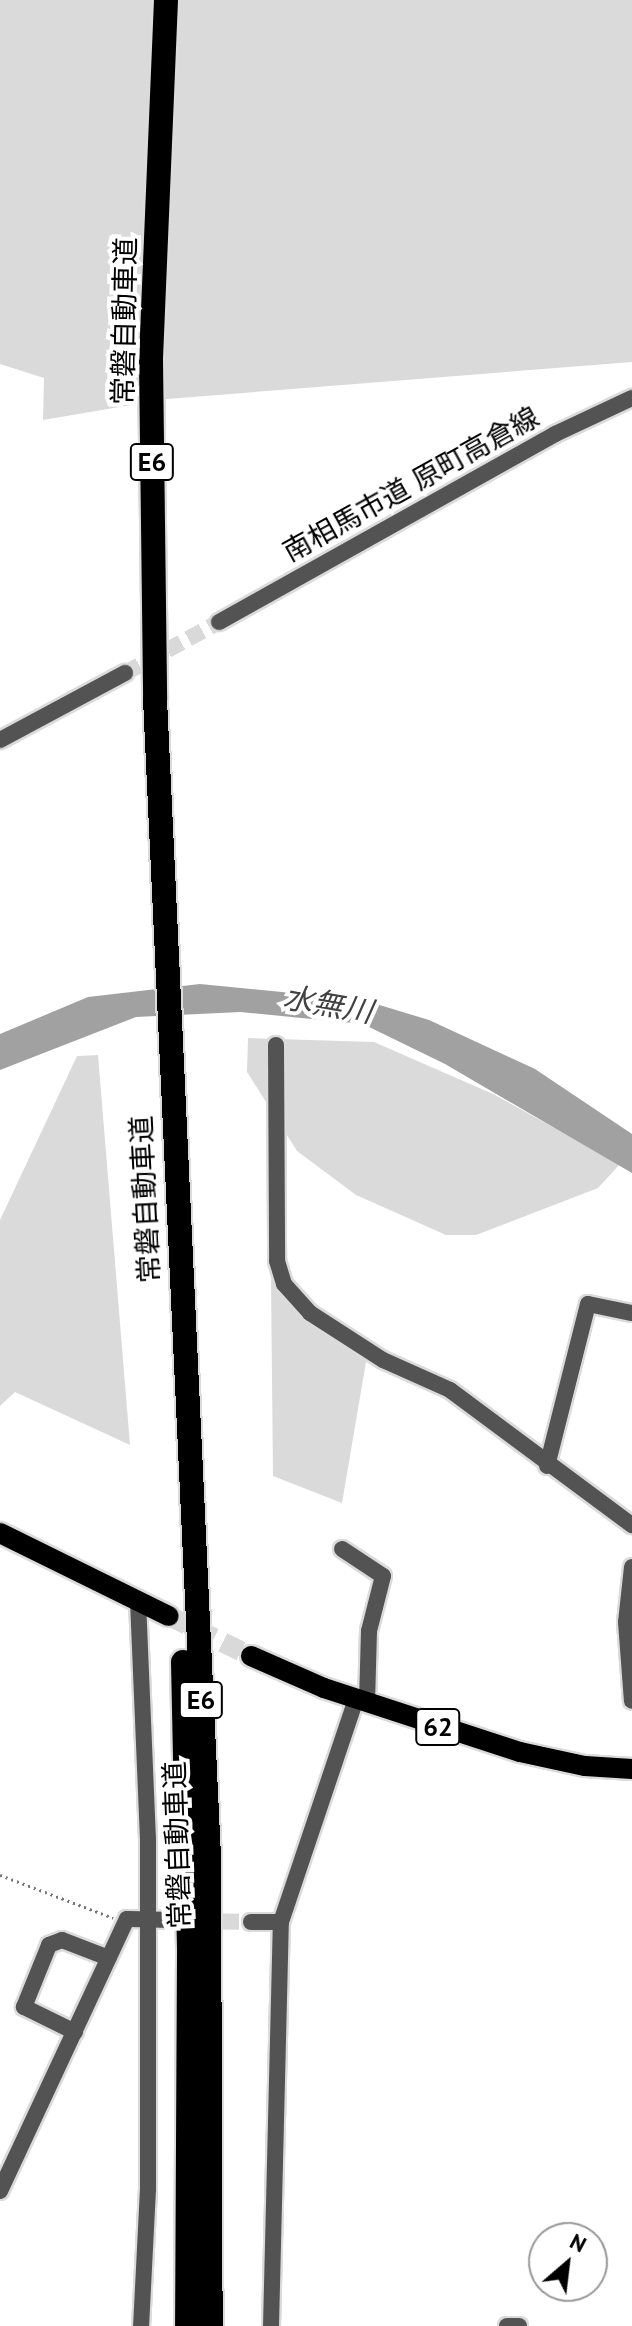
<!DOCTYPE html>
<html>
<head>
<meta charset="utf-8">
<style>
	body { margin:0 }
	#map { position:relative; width:632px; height:2326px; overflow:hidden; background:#fff; font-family:"PT Sans","Noto Sans JP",sans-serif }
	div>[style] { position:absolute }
	.green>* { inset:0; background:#dadada }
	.water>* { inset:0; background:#a1a1a1 }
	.street-tunnel>* { height:16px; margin-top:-8px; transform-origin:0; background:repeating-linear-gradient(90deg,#d9d9d9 0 16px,transparent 0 24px) }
	.primary-tunnel>* { height:20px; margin-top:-10px; transform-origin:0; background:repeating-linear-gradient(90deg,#d9d9d9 0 20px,transparent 0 30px) }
	.path>* { height:3px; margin-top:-1.5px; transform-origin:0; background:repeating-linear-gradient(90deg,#757575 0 2px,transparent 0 6px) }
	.roads { filter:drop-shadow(2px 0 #dbdbdb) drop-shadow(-2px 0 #dbdbdb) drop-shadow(0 2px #dbdbdb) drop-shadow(0 -2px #dbdbdb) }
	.street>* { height:16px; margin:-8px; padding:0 8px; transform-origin:8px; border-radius:8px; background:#535353 }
	.primary>* { height:20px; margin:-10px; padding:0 10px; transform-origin:10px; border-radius:10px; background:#000 }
	.highway>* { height:24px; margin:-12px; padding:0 12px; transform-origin:12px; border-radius:12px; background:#000 }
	span { translate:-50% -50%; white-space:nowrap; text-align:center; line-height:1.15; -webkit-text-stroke:8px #fff; paint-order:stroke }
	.shield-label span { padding:2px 6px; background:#fff; border:2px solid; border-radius:6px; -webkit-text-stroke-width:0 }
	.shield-label { font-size:26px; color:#000; font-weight:700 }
	.street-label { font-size:28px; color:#000 }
	.water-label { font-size:30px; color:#424242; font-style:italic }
	.north { position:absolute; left:528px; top:2222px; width:80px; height:80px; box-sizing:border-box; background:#fff; border:2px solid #999; border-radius:50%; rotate:28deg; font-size:22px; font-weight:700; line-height:32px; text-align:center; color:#000 }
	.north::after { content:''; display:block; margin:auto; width:28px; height:36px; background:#000; clip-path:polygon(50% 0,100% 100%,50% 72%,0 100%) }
</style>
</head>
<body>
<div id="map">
	<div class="green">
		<i style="clip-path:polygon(0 0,632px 0,632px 362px,167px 399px,43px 420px,44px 378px,0 364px)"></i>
		<i style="clip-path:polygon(248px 1038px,374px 1042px,493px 1094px,620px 1164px,598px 1188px,476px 1235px,446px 1235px,356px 1195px,297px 1151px,247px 1072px)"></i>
		<i style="clip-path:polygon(98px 1055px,130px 1445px,15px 1392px,0 1406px,0 1220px,77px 1056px)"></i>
		<i style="clip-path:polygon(271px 1279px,366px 1362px,342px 1503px,273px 1476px)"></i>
	</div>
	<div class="water">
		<i style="clip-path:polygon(200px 984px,363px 1000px,429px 1020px,535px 1069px,632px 1134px,632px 1173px,445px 1064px,363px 1024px,240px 1012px,136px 1017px,0 1070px,0 1034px,88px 997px)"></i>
	</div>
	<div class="street-tunnel">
		<i style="left:125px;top:673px;width:107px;rotate:-28.5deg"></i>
		<i style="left:199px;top:1921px;width:52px;rotate:1.1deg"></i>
	</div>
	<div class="primary-tunnel">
		<i style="left:169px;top:1616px;width:91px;rotate:26deg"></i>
	</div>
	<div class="path">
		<i style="left:0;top:1875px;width:121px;rotate:20.8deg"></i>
	</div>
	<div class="roads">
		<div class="street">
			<i style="left:219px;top:622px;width:385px;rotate:-29.2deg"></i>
			<i style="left:555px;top:434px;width:85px;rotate:-25.1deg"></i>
			<i style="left:0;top:740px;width:142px;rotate:-28.2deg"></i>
			<i style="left:276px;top:1045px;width:216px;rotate:89.7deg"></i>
			<i style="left:277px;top:1261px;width:24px;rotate:73deg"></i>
			<i style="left:284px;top:1284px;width:39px;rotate:48deg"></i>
			<i style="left:310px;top:1313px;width:87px;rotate:32.8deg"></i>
			<i style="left:383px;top:1360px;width:73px;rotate:24.1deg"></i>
			<i style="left:450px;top:1390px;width:227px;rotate:36.6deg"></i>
			<i style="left:547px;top:1466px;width:167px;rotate:-75.8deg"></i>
			<i style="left:588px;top:1304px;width:45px;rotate:11.6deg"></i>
			<i style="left:342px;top:1549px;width:49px;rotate:33.4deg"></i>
			<i style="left:383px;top:1576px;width:57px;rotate:104.3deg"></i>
			<i style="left:369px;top:1631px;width:71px;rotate:91.6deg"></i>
			<i style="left:632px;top:1567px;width:55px;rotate:96.2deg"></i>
			<i style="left:626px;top:1622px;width:79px;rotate:85.7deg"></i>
			<i style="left:138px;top:1601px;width:238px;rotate:87.6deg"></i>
			<i style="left:148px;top:1839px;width:350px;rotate:90deg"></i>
			<i style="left:148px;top:2189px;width:137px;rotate:92.9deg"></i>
			<i style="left:251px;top:1922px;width:30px"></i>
			<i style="left:75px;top:2032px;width:57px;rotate:-153.9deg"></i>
			<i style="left:24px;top:2007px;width:67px;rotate:-68deg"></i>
			<i style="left:49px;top:1945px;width:14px;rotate:-21deg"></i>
			<i style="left:62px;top:1940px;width:50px;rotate:21deg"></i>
			<i style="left:0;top:2191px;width:300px;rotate:-65deg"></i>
			<i style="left:127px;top:1919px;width:47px;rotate:1.2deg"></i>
			<i style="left:271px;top:2326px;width:404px;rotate:-88.6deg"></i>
			<i style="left:281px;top:1922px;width:235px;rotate:-71.4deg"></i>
			<i style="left:507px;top:2326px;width:12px"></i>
		</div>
		<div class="primary">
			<i style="left:0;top:1533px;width:188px;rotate:26.2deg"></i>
			<i style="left:251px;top:1656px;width:80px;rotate:23.7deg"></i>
			<i style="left:324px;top:1688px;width:206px;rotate:18.1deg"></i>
			<i style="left:520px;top:1752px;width:66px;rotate:12.2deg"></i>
			<i style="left:585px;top:1766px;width:47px;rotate:3.7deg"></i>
		</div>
		<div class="highway">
			<i style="left:166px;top:0;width:360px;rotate:92.4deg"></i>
			<i style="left:151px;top:360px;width:339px;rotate:89.3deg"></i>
			<i style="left:155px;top:699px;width:1158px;rotate:87.33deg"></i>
			<i style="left:209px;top:1856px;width:470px;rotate:89.8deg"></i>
			<i style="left:183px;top:1662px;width:292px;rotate:88.8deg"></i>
			<i style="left:189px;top:1954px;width:372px;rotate:90.3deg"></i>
		</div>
	</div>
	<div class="shield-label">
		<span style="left:152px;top:462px">E6</span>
		<span style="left:201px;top:1700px">E6</span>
		<span style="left:438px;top:1727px">62</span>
	</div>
	<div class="street-label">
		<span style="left:124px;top:321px;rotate:-89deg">常磐自動車道</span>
		<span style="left:411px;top:484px;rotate:-29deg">南相馬市道 原町高倉線</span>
		<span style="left:145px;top:1199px;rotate:-93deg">常磐自動車道</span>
		<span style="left:177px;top:1845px;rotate:-92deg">常磐自動車道</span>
	</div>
	<div class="water-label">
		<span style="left:328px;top:1004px;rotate:10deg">水無川</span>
	</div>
	<div class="north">N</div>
</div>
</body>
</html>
